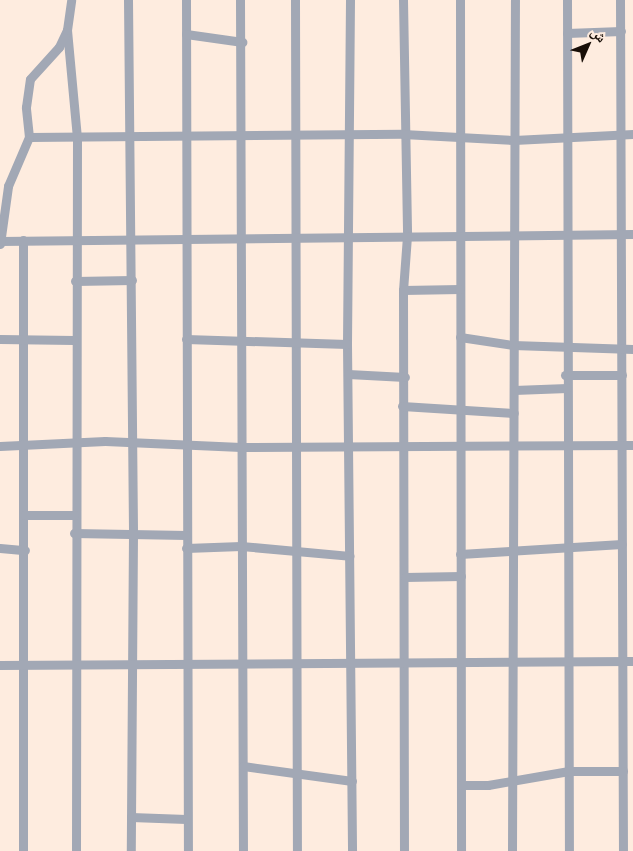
<!DOCTYPE html>
<html>
<head>
<meta charset="utf-8">
<style>
	body { margin:0 }
	#map { position:relative; width:633px; height:851px; overflow:hidden; background:#feecdf; font-family:Mulish,"Noto Naskh Arabic",sans-serif }
	div>[style] { position:absolute }
	.street>* { height:9px; margin:-4.5px; padding:0 4.5px; transform-origin:4.5px; border-radius:4.5px; background:#a2a8b5 }
	span { translate:-50% -50%; white-space:nowrap; text-align:center; line-height:1.15; -webkit-text-stroke:4.5px #feecdf; paint-order:stroke }
	.north { position:absolute; left:563px; top:20px; width:50px; height:50px; -webkit-text-stroke:4px #feecdf; paint-order:stroke; rotate:46deg; font-size:14px; font-weight:700; line-height:20px; text-align:center; color:#180e07 }
	.north::after { content:''; display:block; margin:auto; width:18px; height:22px; background:#180e07; clip-path:polygon(50% 0,100% 100%,50% 72%,0 100%) }
</style>
</head>
<body>
<div id="map">
	<div class="street">
		<i style="left:128px;top:0;width:534px;rotate:89.46deg"></i>
		<i style="left:133px;top:534px;width:317px;rotate:90.4deg"></i>
		<i style="left:186px;top:0;width:851px;rotate:89.87deg"></i>
		<i style="left:240px;top:0;width:851px;rotate:89.8deg"></i>
		<i style="left:295px;top:0;width:851px;rotate:89.87deg"></i>
		<i style="left:350px;top:0;width:344px;rotate:90.5deg"></i>
		<i style="left:347px;top:344px;width:507px;rotate:89.43deg"></i>
		<i style="left:403px;top:0;width:236px;rotate:89deg"></i>
		<i style="left:407px;top:236px;width:54px;rotate:94.2deg"></i>
		<i style="left:403px;top:290px;width:561px;rotate:89.9deg"></i>
		<i style="left:460px;top:0;width:851px;rotate:89.93deg"></i>
		<i style="left:567px;top:0;width:851px;rotate:89.87deg"></i>
		<i style="left:620px;top:0;width:851px;rotate:89.8deg"></i>
		<i style="left:67px;top:30px;width:107px;rotate:84.7deg"></i>
		<i style="left:77px;top:137px;width:714px;rotate:90.08deg"></i>
		<i style="left:567px;top:33px;width:54px;rotate:-2.1deg"></i>
		<i style="left:186px;top:34px;width:57px;rotate:8.1deg"></i>
		<i style="left:29px;top:137px;width:374px;rotate:-0.5deg"></i>
		<i style="left:403px;top:134px;width:111px;rotate:3.1deg"></i>
		<i style="left:514px;top:140px;width:119px;rotate:-2.9deg"></i>
		<i style="left:23px;top:240px;width:611px;rotate:90deg"></i>
		<i style="left:0;top:241px;width:633px;rotate:-0.63deg"></i>
		<i style="left:0;top:244px;width:59px;rotate:-82.1deg"></i>
		<i style="left:8px;top:186px;width:53px;rotate:-66.8deg"></i>
		<i style="left:29px;top:137px;width:30px;rotate:-96deg"></i>
		<i style="left:26px;top:107px;width:28px;rotate:-82deg"></i>
		<i style="left:30px;top:79px;width:43px;rotate:-47.8deg"></i>
		<i style="left:59px;top:47px;width:19px;rotate:-65deg"></i>
		<i style="left:67px;top:30px;width:30px;rotate:-82deg"></i>
		<i style="left:75px;top:281px;width:57px;rotate:-1deg"></i>
		<i style="left:403px;top:290px;width:57px;rotate:-1deg"></i>
		<i style="left:460px;top:337px;width:54px;rotate:8.6deg"></i>
		<i style="left:513px;top:345px;width:120px;rotate:1.9deg"></i>
		<i style="left:0;top:339px;width:74px;rotate:0.8deg"></i>
		<i style="left:186px;top:339px;width:161px;rotate:1.8deg"></i>
		<i style="left:348px;top:374px;width:57px;rotate:3deg"></i>
		<i style="left:565px;top:375px;width:57px"></i>
		<i style="left:514px;top:390px;width:53px;rotate:-2.2deg"></i>
		<i style="left:402px;top:406px;width:112px;rotate:3.6deg"></i>
		<i style="left:0;top:446px;width:105px;rotate:-2.7deg"></i>
		<i style="left:105px;top:441px;width:136px;rotate:2.5deg"></i>
		<i style="left:241px;top:447px;width:392px;rotate:-0.3deg"></i>
		<i style="left:25px;top:515px;width:49px"></i>
		<i style="left:74px;top:533px;width:112px;rotate:1deg"></i>
		<i style="left:0;top:548px;width:25px;rotate:5deg"></i>
		<i style="left:186px;top:548px;width:55px;rotate:-2.1deg"></i>
		<i style="left:241px;top:546px;width:109px;rotate:5.2deg"></i>
		<i style="left:460px;top:554px;width:162px;rotate:-3.5deg"></i>
		<i style="left:405px;top:577px;width:56px;rotate:-1deg"></i>
		<i style="left:0;top:665px;width:633px;rotate:-0.36deg"></i>
		<i style="left:243px;top:766px;width:110px;rotate:7.8deg"></i>
		<i style="left:462px;top:785px;width:26px"></i>
		<i style="left:488px;top:785px;width:82px;rotate:-9.8deg"></i>
		<i style="left:569px;top:771px;width:54px"></i>
		<i style="left:131px;top:817px;width:55px;rotate:2.1deg"></i>
		<i style="left:512px;top:851px;width:851px;rotate:-89.8deg"></i>
	</div>
	<div class="north">ش</div>
</div>
</body>
</html>
